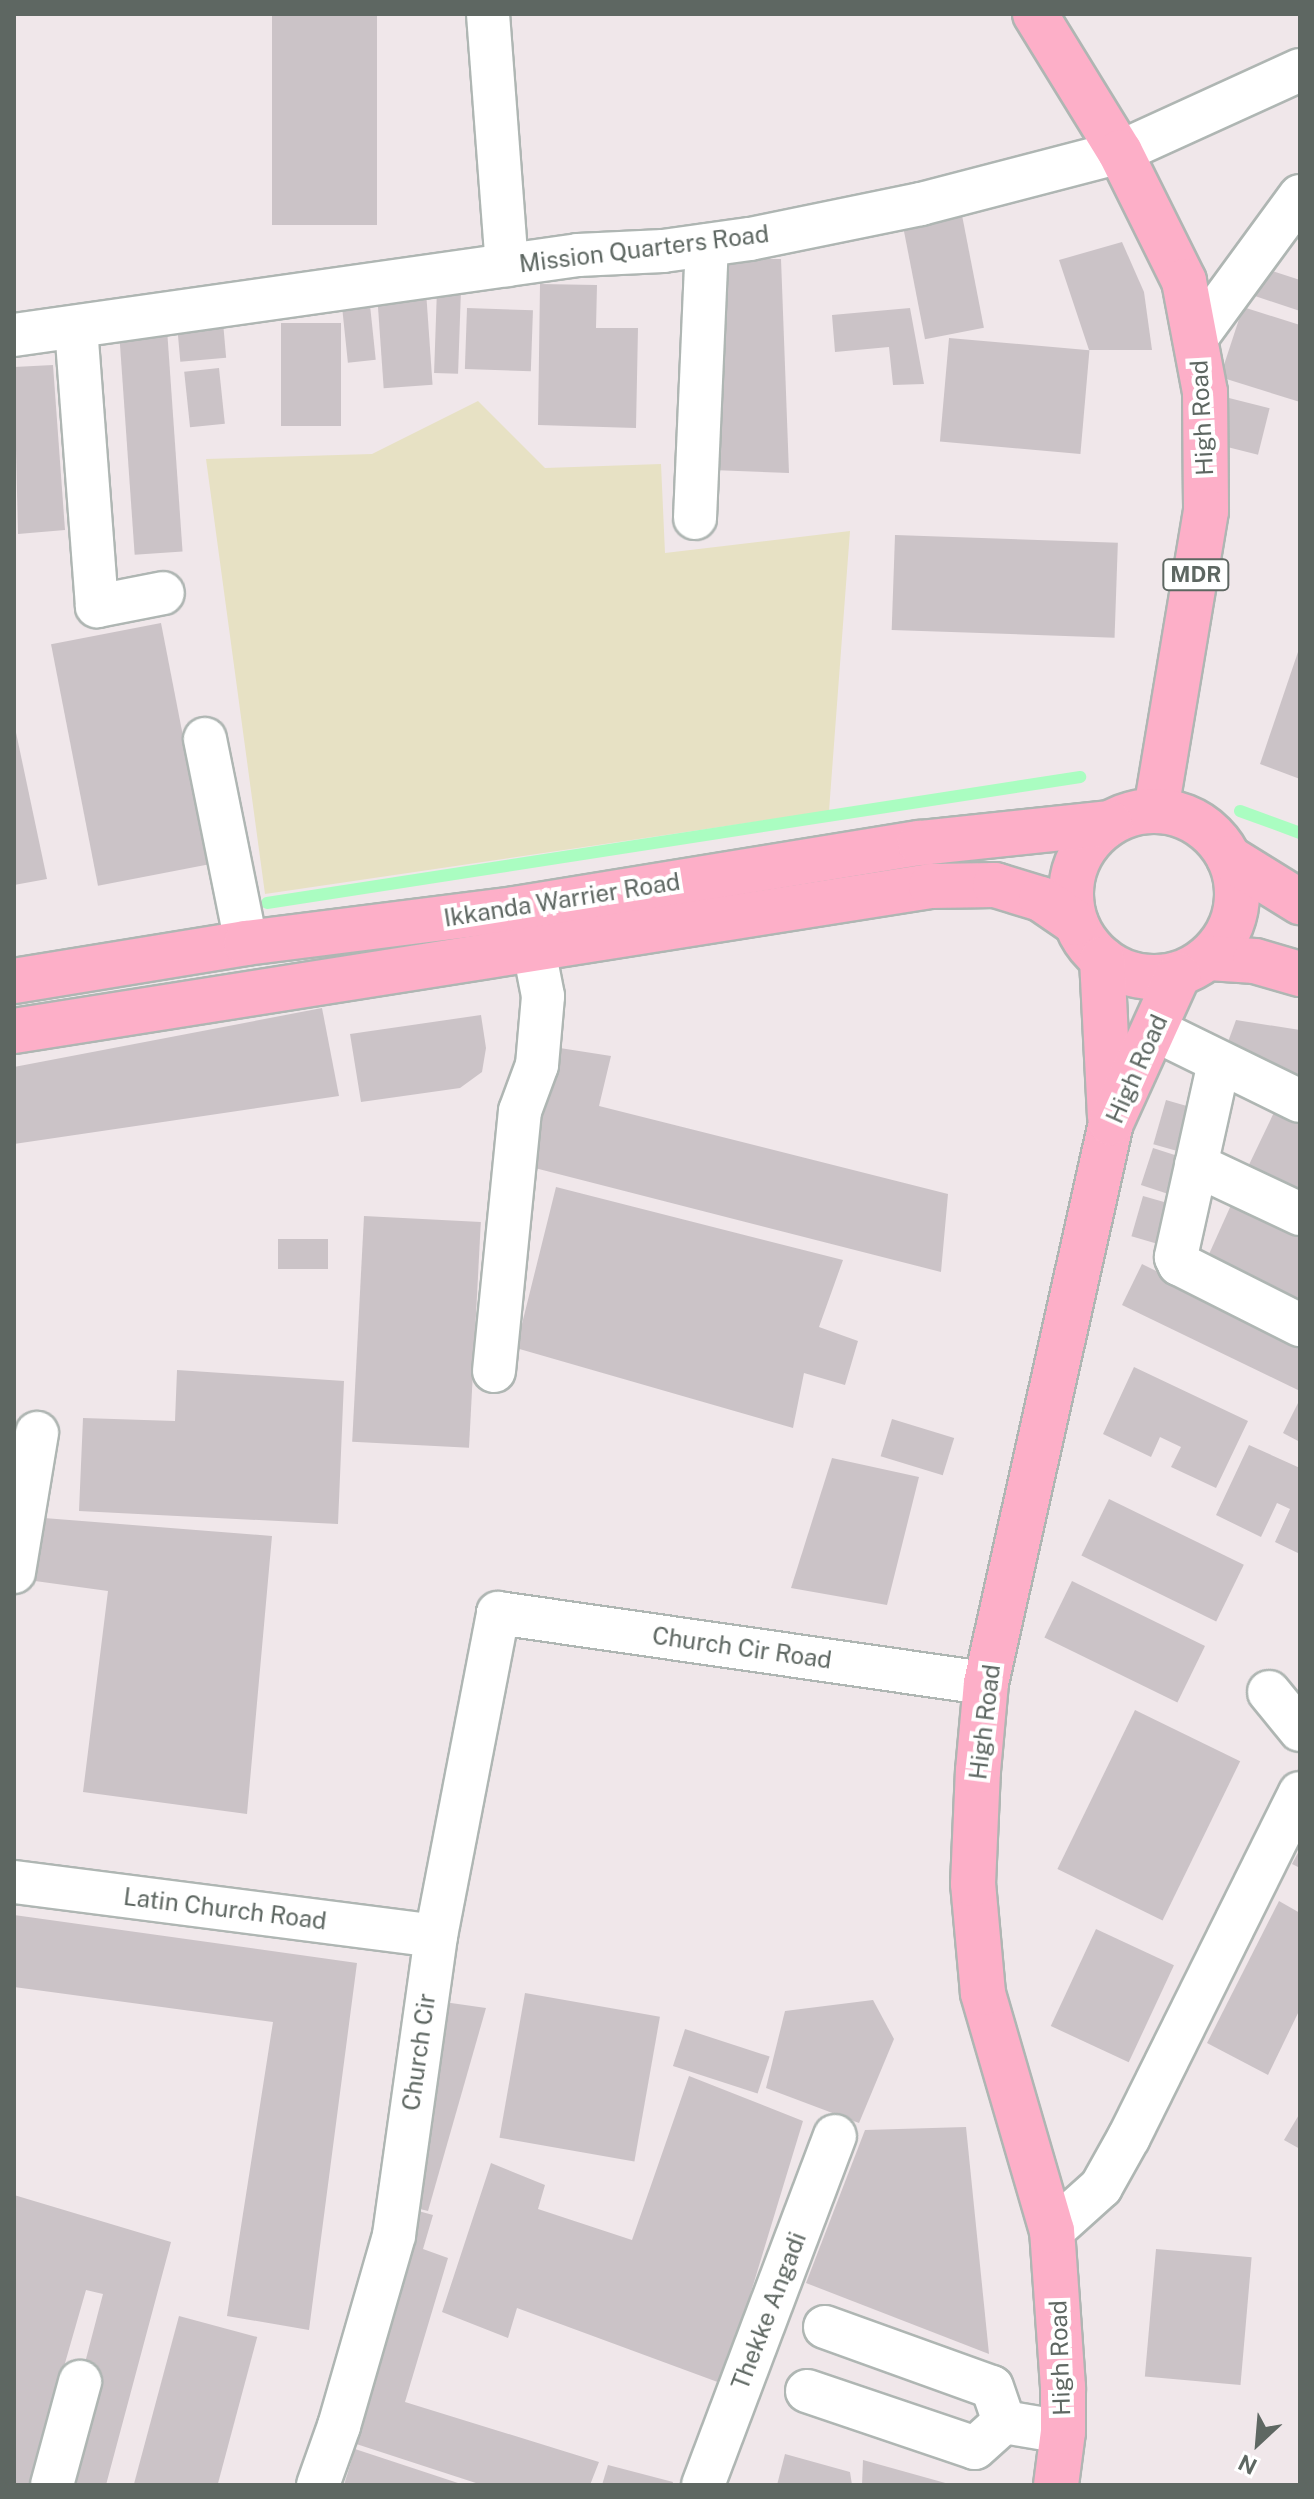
<!DOCTYPE html>
<html>
<head>
<meta charset="utf-8">
<style>
	body { margin:0 }
	#map { position:relative; width:1314px; height:2499px; overflow:hidden; background:#f0e7ea; font-family:"Public Sans",sans-serif }
	div>[style] { position:absolute }
	.green>* { inset:0; background:#e7e1c4 }
	.stream>* { height:12px; margin:-6px; padding:0 6px; transform-origin:6px; border-radius:6px; background:#aafdc1 }
	.building>* { inset:0; background:#cbc3c7; transform-origin:0 0 }
	.roads { filter:drop-shadow(2px 0 #afb6b3) drop-shadow(-2px 0 #afb6b3) drop-shadow(0 2px #afb6b3) drop-shadow(0 -2px #afb6b3) }
	.minor>* { height:42px; margin:-21px; padding:0 21px; transform-origin:21px; border-radius:21px; background:#fff }
	.major>* { height:44px; margin:-22px; padding:0 22px; transform-origin:22px; border-radius:22px; background:#fdafc8 }
	.major>.ring { margin:-22px; padding:0; box-sizing:content-box; background:none; border:44px solid #fdafc8; border-radius:50% }
	span { translate:-50% -50%; white-space:nowrap; text-align:center; line-height:1.15; -webkit-text-stroke:8px #fff; paint-order:stroke }
	.shield-label span { padding:2px 6px; background:#fff; border:2px solid; border-radius:6px; -webkit-text-stroke-width:0 }
	.shield-label { font-size:22px; color:#5e6762; font-weight:700 }
	.street-label { font-size:24px; color:#5e6762 }
	.frame { position:absolute; inset:0; border:16px solid #5e6762; pointer-events:none }
	.north { position:absolute; left:1218px; top:2403px; width:80px; height:80px; -webkit-text-stroke:6px #fff; paint-order:stroke; rotate:206deg; font-size:22px; font-weight:700; line-height:32px; text-align:center; color:#5e6762 }
	.north::after { content:''; display:block; margin:auto; width:28px; height:36px; background:#5e6762; clip-path:polygon(50% 0,100% 100%,50% 72%,0 100%) }
</style>
</head>
<body>
<div id="map">
	<div class="green">
		<i style="clip-path:polygon(478px 401px,545px 468px,661px 464px,665px 553px,850px 531px,829px 811px,265px 894px,206px 459px,372px 454px)"></i>
	</div>
	<div class="stream">
		<i style="left:1240px;top:811px;width:64px;rotate:20.1deg"></i>
		<i style="left:267px;top:903px;width:823px;rotate:-8.81deg"></i>
	</div>
	<div class="building">
		<i style="left:272px;top:14px;width:105px;height:211px"></i>
		<i style="left:961px;top:210px;width:120px;height:60px;rotate:79deg"></i>
		<i style="clip-path:polygon(1122px 242px,1144px 292px,1152px 350px,1089px 350px,1059px 260px)"></i>
		<i style="clip-path:polygon(721px 259px,781px 259px,789px 473px,712px 470px)"></i>
		<i style="clip-path:polygon(1254px 265px,1300px 280px,1300px 311px,1246px 293px)"></i>
		<i style="clip-path:polygon(540px 284px,597px 285px,596px 328px,638px 328px,636px 428px,538px 425px)"></i>
		<i style="left:437px;top:289px;width:24px;height:84px;rotate:2deg"></i>
		<i style="left:426px;top:291px;width:94px;height:49px;rotate:86deg"></i>
		<i style="left:370px;top:305px;width:55px;height:28px;rotate:84deg"></i>
		<i style="clip-path:polygon(1243px 307px,1300px 325px,1300px 402px,1220px 377px)"></i>
		<i style="left:467px;top:308px;width:66px;height:61px;rotate:2deg"></i>
		<i style="clip-path:polygon(910px 308px,924px 384px,893px 385px,889px 347px,835px 352px,832px 315px)"></i>
		<i style="left:223px;top:322px;width:36px;height:46px;rotate:85deg"></i>
		<i style="left:281px;top:323px;width:60px;height:103px"></i>
		<i style="left:167px;top:329px;width:223px;height:48px;rotate:86deg"></i>
		<i style="left:949px;top:338px;width:141px;height:104px;rotate:5deg"></i>
		<i style="clip-path:polygon(53px 365px,65px 530px,18px 534px,14px 367px)"></i>
		<i style="left:219px;top:368px;width:56px;height:35px;rotate:84deg"></i>
		<i style="left:1225px;top:397px;width:46px;height:48px;rotate:14deg"></i>
		<i style="left:895px;top:535px;width:223px;height:95px;rotate:2deg"></i>
		<i style="left:161px;top:623px;width:246px;height:112px;rotate:79deg"></i>
		<i style="clip-path:polygon(1299px 649px,1300px 649px,1300px 779px,1260px 764px)"></i>
		<i style="clip-path:polygon(14px 723px,47px 879px,14px 885px)"></i>
		<i style="clip-path:polygon(322px 1008px,339px 1096px,14px 1144px,14px 1067px)"></i>
		<i style="clip-path:polygon(481px 1015px,486px 1048px,482px 1072px,460px 1088px,361px 1102px,350px 1034px)"></i>
		<i style="clip-path:polygon(1236px 1020px,1300px 1030px,1300px 1091px,1225px 1050px)"></i>
		<i style="clip-path:polygon(547px 1046px,611px 1056px,599px 1106px,948px 1194px,941px 1272px,527px 1166px)"></i>
		<i style="left:1166px;top:1100px;width:35px;height:46px;rotate:16deg"></i>
		<i style="clip-path:polygon(1279px 1102px,1300px 1112px,1300px 1197px,1246px 1171px)"></i>
		<i style="left:1153px;top:1148px;width:40px;height:39px;rotate:18deg"></i>
		<i style="clip-path:polygon(556px 1187px,843px 1260px,819px 1327px,858px 1341px,845px 1385px,804px 1373px,793px 1428px,516px 1348px)"></i>
		<i style="clip-path:polygon(1236px 1194px,1300px 1225px,1300px 1308px,1205px 1263px)"></i>
		<i style="left:1143px;top:1196px;width:32px;height:42px;rotate:16deg"></i>
		<i style="left:364px;top:1216px;width:117px;height:226px;rotate:3deg"></i>
		<i style="left:278px;top:1239px;width:50px;height:30px"></i>
		<i style="clip-path:polygon(1142px 1264px,1300px 1342px,1300px 1391px,1122px 1305px)"></i>
		<i style="clip-path:polygon(1134px 1367px,1248px 1421px,1216px 1488px,1171px 1467px,1181px 1447px,1160px 1437px,1151px 1457px,1103px 1434px)"></i>
		<i style="clip-path:polygon(177px 1370px,344px 1381px,338px 1524px,79px 1511px,83px 1418px,175px 1421px)"></i>
		<i style="clip-path:polygon(1300px 1399px,1300px 1442px,1283px 1433px)"></i>
		<i style="left:892px;top:1419px;width:65px;height:39px;rotate:17deg"></i>
		<i style="clip-path:polygon(1249px 1445px,1300px 1468px,1300px 1554px,1275px 1542px,1290px 1509px,1277px 1503px,1261px 1537px,1216px 1515px)"></i>
		<i style="clip-path:polygon(832px 1458px,919px 1477px,887px 1605px,791px 1588px)"></i>
		<i style="left:1109px;top:1499px;width:150px;height:63px;rotate:26deg"></i>
		<i style="clip-path:polygon(44px 1518px,272px 1536px,247px 1814px,83px 1792px,108px 1591px,35px 1581px)"></i>
		<i style="left:1072px;top:1581px;width:148px;height:63px;rotate:26deg"></i>
		<i style="left:1135px;top:1710px;width:117px;height:177px;rotate:26deg"></i>
		<i style="clip-path:polygon(1300px 1849px,1300px 1868px,1292px 1864px)"></i>
		<i style="clip-path:polygon(1279px 1901px,1300px 1913px,1300px 2009px,1268px 2075px,1207px 2043px)"></i>
		<i style="clip-path:polygon(14px 1915px,357px 1963px,309px 2330px,227px 2316px,273px 2022px,14px 1987px)"></i>
		<i style="left:1096px;top:1929px;width:86px;height:107px;rotate:25deg"></i>
		<i style="left:525px;top:1993px;width:137px;height:147px;rotate:10deg"></i>
		<i style="clip-path:polygon(873px 2000px,894px 2039px,859px 2123px,766px 2088px,785px 2011px)"></i>
		<i style="clip-path:polygon(437px 2001px,486px 2008px,428px 2211px,404px 2205px)"></i>
		<i style="left:685px;top:2029px;width:89px;height:39px;rotate:18deg"></i>
		<i style="clip-path:polygon(689px 2076px,803px 2121px,723px 2384px,517px 2308px,508px 2338px,442px 2312px,491px 2163px,545px 2185px,538px 2209px,632px 2240px)"></i>
		<i style="clip-path:polygon(1300px 2113px,1300px 2149px,1284px 2140px)"></i>
		<i style="clip-path:polygon(966px 2127px,989px 2354px,806px 2283px,865px 2130px)"></i>
		<i style="clip-path:polygon(14px 2195px,171px 2242px,106px 2485px,53px 2485px,103px 2294px,86px 2290px,30px 2485px,14px 2485px)"></i>
		<i style="clip-path:polygon(411px 2209px,433px 2215px,423px 2249px,448px 2258px,405px 2402px,599px 2462px,590px 2485px,482px 2485px,341px 2439px)"></i>
		<i style="left:1156px;top:2249px;width:96px;height:128px;rotate:5deg"></i>
		<i style="left:179px;top:2316px;width:81px;height:173px;rotate:15deg"></i>
		<i style="clip-path:polygon(355px 2449px,461px 2484px,461px 2485px,344px 2485px)"></i>
		<i style="clip-path:polygon(785px 2454px,850px 2472px,852px 2485px,777px 2485px)"></i>
		<i style="clip-path:polygon(863px 2460px,949px 2484px,949px 2485px,862px 2485px)"></i>
		<i style="clip-path:polygon(608px 2465px,673px 2482px,672px 2485px,602px 2485px)"></i>
	</div>
	<div class="roads">
		<div class="minor">
			<i style="left:488px;top:14px;width:252px;rotate:85.7deg"></i>
			<i style="left:76px;top:327px;width:280px;rotate:85.7deg"></i>
			<i style="left:97px;top:606px;width:67px;rotate:-11.1deg"></i>
			<i style="left:14px;top:335px;width:570px;rotate:-8.07deg"></i>
			<i style="left:578px;top:255px;width:85px;rotate:-2.7deg"></i>
			<i style="left:663px;top:251px;width:88px;rotate:-7.9deg"></i>
			<i style="left:750px;top:239px;width:175px;rotate:-11.6deg"></i>
			<i style="left:921px;top:204px;width:206px;rotate:-14.6deg"></i>
			<i style="left:1120px;top:152px;width:198px;rotate:-24.5deg"></i>
			<i style="left:1196px;top:338px;width:176px;rotate:-53.8deg"></i>
			<i style="left:695px;top:518px;width:273px;rotate:-87.5deg"></i>
			<i style="left:205px;top:739px;width:208px;rotate:78.6deg"></i>
			<i style="left:1155px;top:1030px;width:161px;rotate:26.1deg"></i>
			<i style="left:1224px;top:1065px;width:6px;rotate:162deg"></i>
			<i style="left:1218px;top:1067px;width:195px;rotate:102.5deg"></i>
			<i style="left:1176px;top:1257px;width:8px;rotate:67deg"></i>
			<i style="left:1179px;top:1264px;width:136px;rotate:26.8deg"></i>
			<i style="left:1196px;top:1165px;width:115px;rotate:25.2deg"></i>
			<i style="left:494px;top:1371px;width:261px;rotate:-84.3deg"></i>
			<i style="left:520px;top:1111px;width:49px;rotate:-69.7deg"></i>
			<i style="left:537px;top:1065px;width:69px;rotate:-85deg"></i>
			<i style="left:543px;top:996px;width:47px;rotate:-101.1deg"></i>
			<i style="left:14px;top:1572px;width:141px;rotate:-80.6deg"></i>
			<i style="left:1269px;top:1692px;width:49px;rotate:50.8deg"></i>
			<i style="left:14px;top:1882px;width:425px;rotate:7.3deg"></i>
			<i style="left:1052px;top:2231px;width:66px;rotate:-41.9deg"></i>
			<i style="left:1101px;top:2187px;width:57px;rotate:-60.8deg"></i>
			<i style="left:1129px;top:2137px;width:384px;rotate:-63.6deg"></i>
			<i style="left:825px;top:2327px;width:177px;rotate:19.8deg"></i>
			<i style="left:992px;top:2387px;width:37px;rotate:71deg"></i>
			<i style="left:807px;top:2391px;width:177px;rotate:18.7deg"></i>
			<i style="left:975px;top:2448px;width:39px;rotate:-42deg"></i>
			<i style="left:1004px;top:2422px;width:60px;rotate:9.6deg"></i>
			<i style="left:52px;top:2485px;width:107px;rotate:-74.8deg"></i>
			<i style="left:318px;top:2485px;width:63px;rotate:-70.4deg"></i>
			<i style="left:339px;top:2426px;width:199px;rotate:-73.9deg"></i>
			<i style="left:394px;top:2235px;width:302px;rotate:-82deg"></i>
			<i style="left:436px;top:1936px;width:329px;rotate:-79.1deg"></i>
			<i style="left:498px;top:1613px;width:493px;rotate:8.2deg"></i>
			<i style="left:703px;top:2485px;width:373px;rotate:-69.3deg"></i>
		</div>
		<div class="major">
			<i style="left:1035px;top:14px;width:162px;rotate:58.4deg"></i>
			<i style="left:1120px;top:152px;width:144px;rotate:63.6deg"></i>
			<i style="left:1184px;top:281px;width:113px;rotate:79.3deg"></i>
			<i style="left:1205px;top:392px;width:119px;rotate:89.5deg"></i>
			<i style="left:1206px;top:511px;width:304px;rotate:99.5deg"></i>
			<i class="ring" style="left:1071px;top:811px;width:122px;height:122px"></i>
			<i style="left:1229px;top:858px;width:84px;rotate:31.8deg"></i>
			<i style="left:1209px;top:958px;width:46px;rotate:3.7deg"></i>
			<i style="left:1255px;top:961px;width:47px;rotate:16.1deg"></i>
			<i style="left:1102px;top:959px;width:158px;rotate:87.1deg"></i>
			<i style="left:14px;top:981px;width:235px;rotate:-9.3deg"></i>
			<i style="left:246px;top:943px;width:271px;rotate:-7.2deg"></i>
			<i style="left:515px;top:909px;width:410px;rotate:-9.3deg"></i>
			<i style="left:920px;top:843px;width:191px;rotate:-6deg"></i>
			<i style="left:14px;top:1031px;width:928px;rotate:-8.99deg"></i>
			<i style="left:931px;top:886px;width:64px;rotate:-0.9deg"></i>
			<i style="left:995px;top:885px;width:48px;rotate:16.9deg"></i>
			<i style="left:1041px;top:899px;width:42px;rotate:34.4deg"></i>
			<i style="left:1056px;top:2485px;width:53px;rotate:-82.5deg"></i>
			<i style="left:1063px;top:2432px;width:45px;rotate:-90deg"></i>
			<i style="left:1063px;top:2387px;width:156px;rotate:-94deg"></i>
			<i style="left:1052px;top:2231px;width:248px;rotate:-106.2deg"></i>
			<i style="left:983px;top:1993px;width:109px;rotate:-95.2deg"></i>
			<i style="left:973px;top:1884px;width:113px;rotate:-87.5deg"></i>
			<i style="left:978px;top:1771px;width:88px;rotate:-84.8deg"></i>
			<i style="left:986px;top:1683px;width:574px;rotate:-77.42deg"></i>
			<i style="left:1111px;top:1123px;width:162px;rotate:-65.6deg"></i>
		</div>
	</div>
	<div class="shield-label">
		<span style="left:1196px;top:575px">MDR</span>
	</div>
	<div class="street-label">
		<span style="left:644px;top:249px;rotate:-7deg">Mission Quarters Road</span>
		<span style="left:1202px;top:418px;rotate:-93deg">High Road</span>
		<span style="left:562px;top:900px;rotate:-9deg">Ikkanda Warrier Road</span>
		<span style="left:1137px;top:1069px;rotate:-66deg">High Road</span>
		<span style="left:742px;top:1648px;rotate:8deg">Church Cir Road</span>
		<span style="left:985px;top:1722px;rotate:-83deg">High Road</span>
		<span style="left:225px;top:1909px;rotate:7deg">Latin Church Road</span>
		<span style="left:419px;top:2052px;rotate:-82deg">Church Cir</span>
		<span style="left:769px;top:2311px;rotate:-69deg">Thekke Angadi</span>
		<span style="left:1060px;top:2358px;rotate:-92deg">High Road</span>
	</div>
	<div class="frame"></div>
	<div class="north">N</div>
</div>
</body>
</html>
